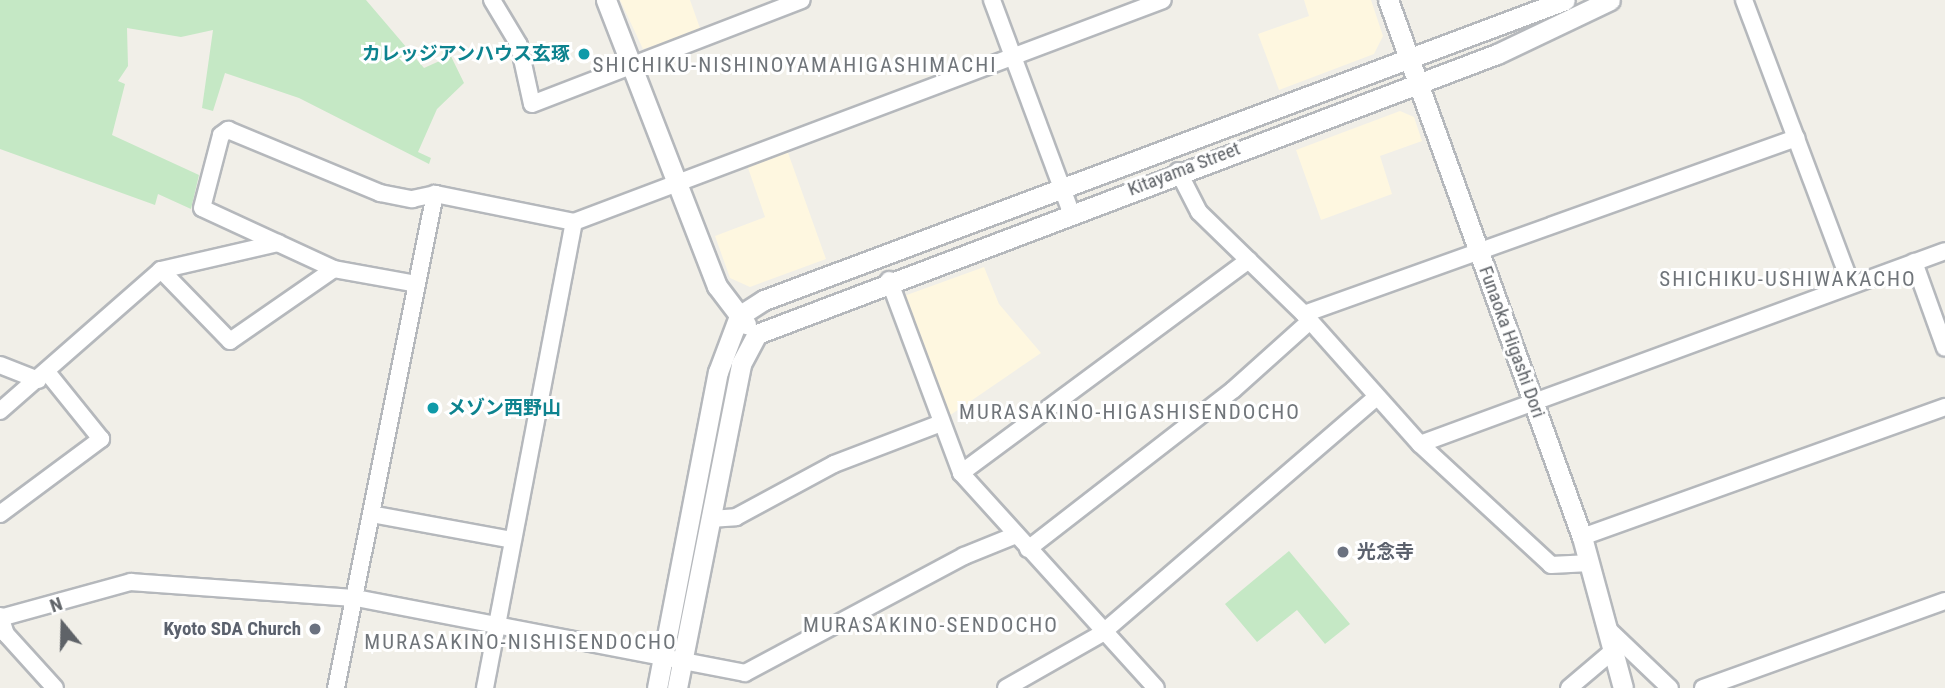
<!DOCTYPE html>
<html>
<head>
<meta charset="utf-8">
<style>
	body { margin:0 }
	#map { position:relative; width:1945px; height:688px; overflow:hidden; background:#f1efe8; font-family:"Roboto Condensed","Noto Sans JP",sans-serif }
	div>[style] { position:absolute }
	.commercial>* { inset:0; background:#fef7e0 }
	.green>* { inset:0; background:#c5e8c5 }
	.roads { filter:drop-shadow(2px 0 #b5b8bc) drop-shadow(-2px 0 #b5b8bc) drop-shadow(0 2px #b5b8bc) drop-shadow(0 -2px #b5b8bc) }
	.minor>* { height:16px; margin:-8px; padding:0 8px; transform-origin:8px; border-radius:8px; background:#fff }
	.tertiary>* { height:19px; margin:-9.5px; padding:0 9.5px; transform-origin:9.5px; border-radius:9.5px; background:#fff }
	.dots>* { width:19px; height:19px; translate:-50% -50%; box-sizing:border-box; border:4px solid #fff; border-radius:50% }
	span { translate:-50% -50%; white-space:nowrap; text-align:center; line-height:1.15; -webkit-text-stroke:6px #fff; paint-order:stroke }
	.culture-label { font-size:19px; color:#0d838f; font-weight:700 }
	.right { translate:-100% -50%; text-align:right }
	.left { translate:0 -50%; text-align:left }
	.street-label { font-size:19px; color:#5f6368 }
	.worship-label { font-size:19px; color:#5b616d; font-weight:700 }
	.neighbourhood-label { font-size:21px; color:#70757a; letter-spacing:2px }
	.north { position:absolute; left:28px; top:590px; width:70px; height:70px; -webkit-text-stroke:5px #fff; paint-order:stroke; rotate:341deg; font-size:19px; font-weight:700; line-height:28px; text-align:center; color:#5f6368 }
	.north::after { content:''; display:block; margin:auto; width:24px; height:32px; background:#5f6368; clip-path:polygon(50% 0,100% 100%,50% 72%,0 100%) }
</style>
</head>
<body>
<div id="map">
	<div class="commercial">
		<i style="clip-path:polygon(620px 0,690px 0,701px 31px,643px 49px)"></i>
		<i style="clip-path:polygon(1304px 0,1371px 0,1383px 36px,1374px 54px,1279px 90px,1258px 34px,1309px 16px)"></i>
		<i style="clip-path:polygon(1400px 111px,1414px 117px,1422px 141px,1380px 156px,1392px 194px,1321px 220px,1296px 150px)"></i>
		<i style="clip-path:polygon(787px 150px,826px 259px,750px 287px,730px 278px,715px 236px,765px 217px,747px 165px)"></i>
		<i style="clip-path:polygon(984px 267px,999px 304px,1041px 353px,946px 418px,904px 296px)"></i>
	</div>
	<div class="green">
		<i style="clip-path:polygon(0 0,366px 0,424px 68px,444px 59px,441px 50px,447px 48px,464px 83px,437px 109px,418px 152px,431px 158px,429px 164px,299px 98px,225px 73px,213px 111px,202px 108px,213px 30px,181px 37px,127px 28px,128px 66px,118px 81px,125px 84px,112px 135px,199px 175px,191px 209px,158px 194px,155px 205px,0 149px)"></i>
		<i style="clip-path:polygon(1289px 551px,1350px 624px,1325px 644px,1297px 610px,1257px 642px,1225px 604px)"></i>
	</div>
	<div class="roads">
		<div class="minor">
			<i style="left:492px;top:0;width:52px;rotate:59deg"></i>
			<i style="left:519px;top:45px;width:60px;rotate:77.6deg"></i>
			<i style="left:532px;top:104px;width:289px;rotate:-21.1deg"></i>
			<i style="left:992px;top:0;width:226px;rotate:69.6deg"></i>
			<i style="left:1744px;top:0;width:303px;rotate:69.4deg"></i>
			<i style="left:1178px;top:171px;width:46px;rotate:62.9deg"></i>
			<i style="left:1199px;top:212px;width:146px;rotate:44.2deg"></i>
			<i style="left:1304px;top:314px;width:174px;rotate:48.3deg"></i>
			<i style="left:1420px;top:444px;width:178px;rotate:42.7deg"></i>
			<i style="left:1551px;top:565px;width:39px;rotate:-3deg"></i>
			<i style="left:1914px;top:262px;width:91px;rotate:70.2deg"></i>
			<i style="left:161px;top:270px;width:99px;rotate:45.8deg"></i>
			<i style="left:230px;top:341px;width:126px;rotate:-34.7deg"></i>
			<i style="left:889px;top:280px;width:206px;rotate:69.5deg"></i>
			<i style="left:961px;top:473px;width:290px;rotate:47.8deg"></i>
			<i style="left:417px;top:284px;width:84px;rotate:-169.8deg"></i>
			<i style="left:334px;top:269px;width:145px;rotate:-155.2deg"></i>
			<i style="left:202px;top:208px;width:75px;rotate:-75.4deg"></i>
			<i style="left:221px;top:135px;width:9px;rotate:-36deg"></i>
			<i style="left:228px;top:130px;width:165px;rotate:22.5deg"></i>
			<i style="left:380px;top:193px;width:33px;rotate:11deg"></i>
			<i style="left:412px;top:199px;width:24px;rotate:-12deg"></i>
			<i style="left:435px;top:194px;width:142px;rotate:11.4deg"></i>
			<i style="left:574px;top:222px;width:629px;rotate:-20.65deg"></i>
			<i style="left:1304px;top:314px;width:523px;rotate:-19.68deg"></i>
			<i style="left:0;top:365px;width:41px;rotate:21.5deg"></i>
			<i style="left:0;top:411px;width:214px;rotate:-41.2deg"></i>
			<i style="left:161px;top:270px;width:120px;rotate:-13deg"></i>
			<i style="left:1420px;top:444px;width:559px;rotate:-20.18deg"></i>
			<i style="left:961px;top:473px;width:358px;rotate:-36.5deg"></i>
			<i style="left:0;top:514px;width:126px;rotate:-36.6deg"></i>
			<i style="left:101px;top:439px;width:86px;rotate:-128.9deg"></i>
			<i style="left:371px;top:514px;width:144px;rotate:10.4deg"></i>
			<i style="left:710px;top:519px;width:26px;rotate:-4deg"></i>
			<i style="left:736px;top:517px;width:111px;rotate:-28.4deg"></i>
			<i style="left:834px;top:464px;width:112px;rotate:-20.9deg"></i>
			<i style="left:1582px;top:537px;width:386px;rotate:-19.7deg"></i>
			<i style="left:1028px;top:549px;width:259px;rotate:-37.8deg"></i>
			<i style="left:1233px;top:390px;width:103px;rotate:-41.9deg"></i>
			<i style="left:0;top:616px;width:19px;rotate:72deg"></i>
			<i style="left:6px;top:634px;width:73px;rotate:47.8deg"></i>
			<i style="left:0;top:618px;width:136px;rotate:-15.4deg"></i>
			<i style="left:131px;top:582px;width:226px;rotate:4.1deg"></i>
			<i style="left:356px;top:598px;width:396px;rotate:10.9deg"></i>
			<i style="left:745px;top:673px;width:248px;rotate:-28.1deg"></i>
			<i style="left:964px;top:556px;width:56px;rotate:-22deg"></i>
			<i style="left:1609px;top:630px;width:84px;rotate:43.6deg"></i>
			<i style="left:336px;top:688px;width:504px;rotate:-78.67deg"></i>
			<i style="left:485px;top:688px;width:474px;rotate:-79.2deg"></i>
			<i style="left:1006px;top:688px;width:109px;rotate:-29.6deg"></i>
			<i style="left:1101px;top:634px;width:364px;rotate:-40.7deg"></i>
			<i style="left:1569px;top:688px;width:59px;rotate:-40.2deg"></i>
			<i style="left:1703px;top:688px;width:257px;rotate:-19.8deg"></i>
		</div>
		<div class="tertiary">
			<i style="left:606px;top:0;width:307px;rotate:68.8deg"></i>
			<i style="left:717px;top:286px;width:48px;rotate:52.7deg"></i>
			<i style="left:1388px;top:0;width:571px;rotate:70.14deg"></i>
			<i style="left:1582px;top:537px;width:156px;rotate:74.8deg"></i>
			<i style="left:739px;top:316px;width:30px;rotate:-33deg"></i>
			<i style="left:764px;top:300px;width:855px;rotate:-20.53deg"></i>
			<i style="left:657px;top:688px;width:322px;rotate:-79.1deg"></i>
			<i style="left:718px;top:372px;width:60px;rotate:-69.4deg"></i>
			<i style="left:677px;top:688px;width:330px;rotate:-78.8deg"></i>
			<i style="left:741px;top:364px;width:34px;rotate:-62deg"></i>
			<i style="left:757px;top:334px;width:791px;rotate:-20.73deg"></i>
			<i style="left:1497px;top:54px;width:125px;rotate:-25.5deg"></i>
		</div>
	</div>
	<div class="dots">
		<i style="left:584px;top:54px;background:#0f9aa8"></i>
		<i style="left:433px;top:408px;background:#0f9aa8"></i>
		<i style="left:1343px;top:552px;background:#6b7280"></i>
		<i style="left:315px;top:629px;background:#6b7280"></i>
	</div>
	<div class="culture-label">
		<span class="right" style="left:570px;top:54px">カレッジアンハウス玄琢</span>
		<span class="left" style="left:447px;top:408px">メゾン西野山</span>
	</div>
	<div class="street-label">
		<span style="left:1184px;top:169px;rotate:-21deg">Kitayama Street</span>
		<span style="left:1512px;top:342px;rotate:70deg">Funaoka Higashi Dori</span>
	</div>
	<div class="worship-label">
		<span class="left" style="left:1357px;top:552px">光念寺</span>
		<span class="right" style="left:301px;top:629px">Kyoto SDA Church</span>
	</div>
	<div class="neighbourhood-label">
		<span style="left:795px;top:65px">SHICHIKU-NISHINOYAMAHIGASHIMACHI</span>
		<span style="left:1788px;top:279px">SHICHIKU-USHIWAKACHO</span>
		<span style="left:1130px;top:412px">MURASAKINO-HIGASHISENDOCHO</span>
		<span style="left:931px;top:625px">MURASAKINO-SENDOCHO</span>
		<span style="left:521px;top:642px">MURASAKINO-NISHISENDOCHO</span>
	</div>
	<div class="north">N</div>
</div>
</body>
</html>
